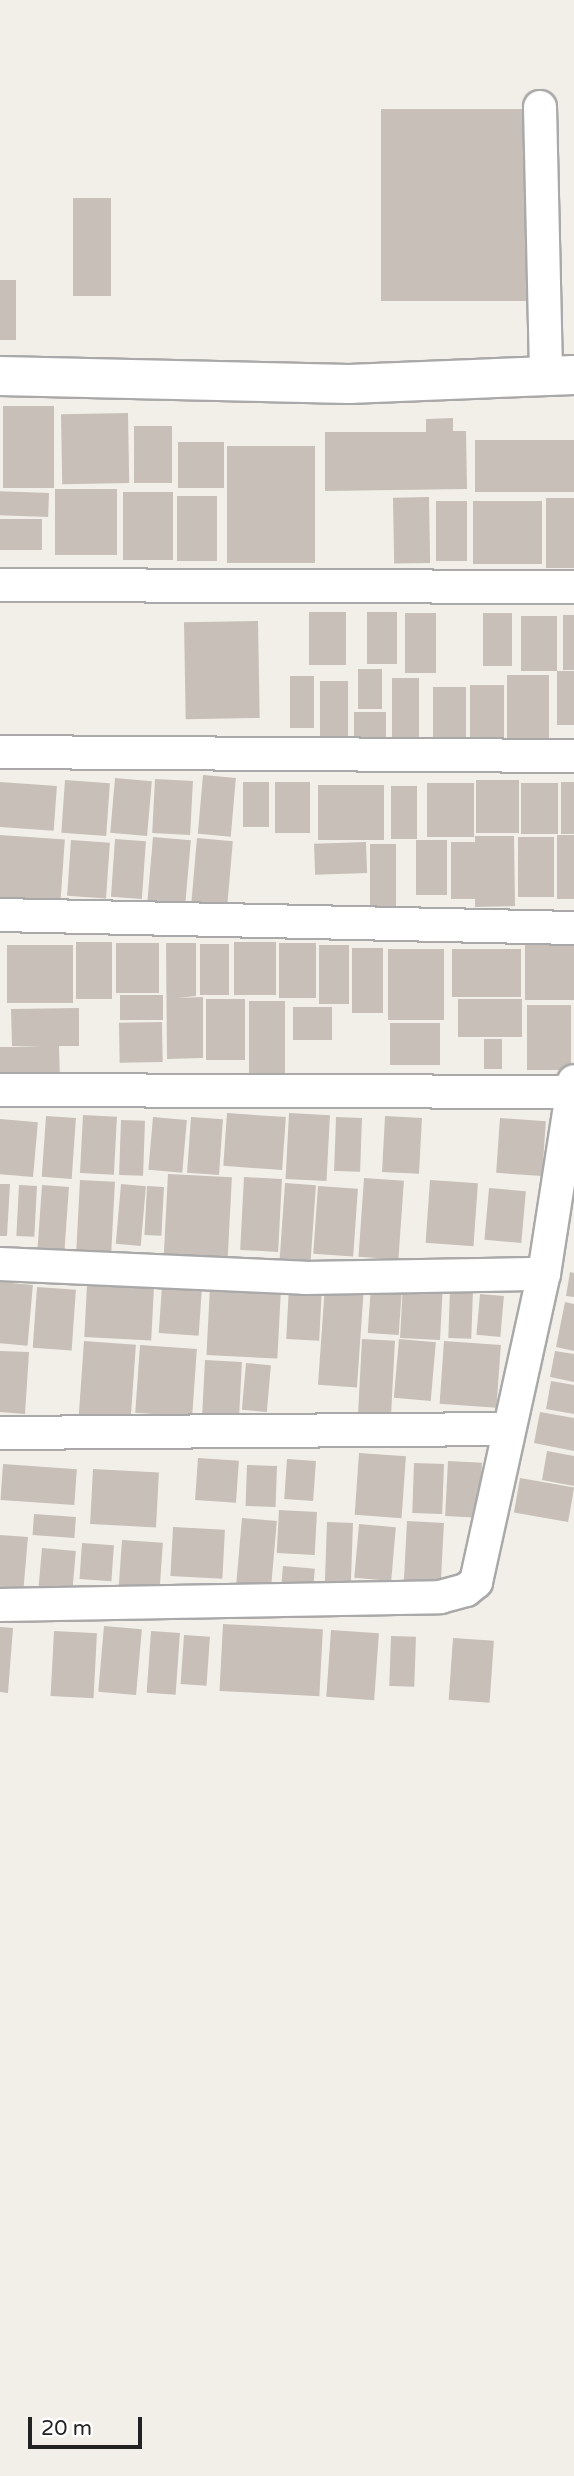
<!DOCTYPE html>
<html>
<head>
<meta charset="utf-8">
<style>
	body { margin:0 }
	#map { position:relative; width:574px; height:2476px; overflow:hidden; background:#f2efe9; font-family:"Varela Round",sans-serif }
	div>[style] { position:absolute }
	.building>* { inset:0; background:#c7bfb8; transform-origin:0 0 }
	.roads { filter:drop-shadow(2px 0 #a9a9a9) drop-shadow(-2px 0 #a9a9a9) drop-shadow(0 2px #a9a9a9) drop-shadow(0 -2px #a9a9a9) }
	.minor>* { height:32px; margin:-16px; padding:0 16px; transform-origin:16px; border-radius:16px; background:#fff }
	.tertiary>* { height:38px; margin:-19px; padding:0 19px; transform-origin:19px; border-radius:19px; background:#fff }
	span { translate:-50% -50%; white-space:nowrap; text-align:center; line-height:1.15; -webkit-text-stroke:6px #fff; paint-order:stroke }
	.scale { position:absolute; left:28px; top:2417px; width:114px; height:32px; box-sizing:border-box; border:4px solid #222; border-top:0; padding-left:9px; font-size:21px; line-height:24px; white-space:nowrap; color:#222; -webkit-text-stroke:5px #fff; paint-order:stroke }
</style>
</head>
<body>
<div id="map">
	<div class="building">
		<i style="left:381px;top:109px;width:151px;height:192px"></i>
		<i style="left:73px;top:198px;width:38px;height:98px"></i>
		<i style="left:0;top:280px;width:16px;height:60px"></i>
		<i style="left:3px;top:406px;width:51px;height:82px"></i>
		<i style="left:128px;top:413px;width:70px;height:67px;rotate:89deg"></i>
		<i style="clip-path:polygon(453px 418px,453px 431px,466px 431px,467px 489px,325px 491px,325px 432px,426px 432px,426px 419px)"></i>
		<i style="left:134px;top:426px;width:38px;height:57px"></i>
		<i style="left:574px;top:440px;width:52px;height:99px;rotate:90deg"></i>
		<i style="left:224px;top:442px;width:46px;height:46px;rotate:90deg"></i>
		<i style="left:315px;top:446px;width:117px;height:88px;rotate:90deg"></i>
		<i style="left:117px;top:489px;width:66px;height:62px;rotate:90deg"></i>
		<i style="left:123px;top:492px;width:50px;height:68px"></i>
		<i style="left:49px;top:493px;width:24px;height:49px;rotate:92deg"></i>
		<i style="left:177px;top:496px;width:40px;height:65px"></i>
		<i style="left:429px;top:497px;width:66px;height:36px;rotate:89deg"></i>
		<i style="left:546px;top:498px;width:28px;height:70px"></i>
		<i style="left:436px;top:501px;width:31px;height:60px"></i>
		<i style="left:542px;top:501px;width:63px;height:69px;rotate:90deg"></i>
		<i style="left:0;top:519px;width:42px;height:31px"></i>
		<i style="left:309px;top:612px;width:37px;height:53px"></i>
		<i style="left:397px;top:612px;width:52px;height:30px;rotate:90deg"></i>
		<i style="left:405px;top:613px;width:31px;height:60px"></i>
		<i style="left:483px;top:613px;width:29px;height:53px"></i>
		<i style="left:563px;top:615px;width:11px;height:55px"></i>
		<i style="left:521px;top:616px;width:36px;height:55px"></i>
		<i style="left:258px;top:621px;width:97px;height:74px;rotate:89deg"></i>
		<i style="left:358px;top:669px;width:24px;height:40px"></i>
		<i style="left:557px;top:671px;width:17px;height:54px"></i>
		<i style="left:507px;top:675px;width:42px;height:68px"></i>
		<i style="left:290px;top:676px;width:24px;height:52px"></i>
		<i style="left:392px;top:678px;width:27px;height:68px"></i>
		<i style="left:348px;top:681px;width:57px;height:28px;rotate:90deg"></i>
		<i style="left:470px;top:685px;width:34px;height:60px"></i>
		<i style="left:433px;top:687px;width:33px;height:55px"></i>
		<i style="left:354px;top:712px;width:32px;height:31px"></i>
		<i style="left:203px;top:775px;width:33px;height:59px;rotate:5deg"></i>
		<i style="left:115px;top:778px;width:37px;height:55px;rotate:5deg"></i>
		<i style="left:155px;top:779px;width:38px;height:54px;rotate:3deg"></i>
		<i style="left:65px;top:780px;width:45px;height:53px;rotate:4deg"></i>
		<i style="left:519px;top:780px;width:53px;height:43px;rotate:90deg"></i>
		<i style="left:0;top:782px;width:57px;height:45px;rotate:4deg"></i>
		<i style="left:243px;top:782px;width:26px;height:45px"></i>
		<i style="left:275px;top:782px;width:35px;height:51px"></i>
		<i style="left:561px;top:782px;width:13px;height:52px"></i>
		<i style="left:427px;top:783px;width:47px;height:54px"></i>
		<i style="left:521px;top:783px;width:37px;height:51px"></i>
		<i style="left:318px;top:785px;width:66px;height:55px"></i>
		<i style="left:391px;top:786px;width:26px;height:53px"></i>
		<i style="left:0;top:835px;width:65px;height:65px;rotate:4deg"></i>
		<i style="left:574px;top:835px;width:64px;height:17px;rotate:90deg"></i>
		<i style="clip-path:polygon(475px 836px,514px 836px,515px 906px,475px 907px,475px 899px,451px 899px,451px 842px,475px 842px)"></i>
		<i style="left:153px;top:837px;width:38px;height:68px;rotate:5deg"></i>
		<i style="left:554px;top:837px;width:60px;height:36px;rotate:90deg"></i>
		<i style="left:197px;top:838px;width:36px;height:67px;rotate:5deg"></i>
		<i style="left:115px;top:839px;width:31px;height:58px;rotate:4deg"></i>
		<i style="left:71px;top:840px;width:39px;height:56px;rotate:4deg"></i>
		<i style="left:416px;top:840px;width:31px;height:55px"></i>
		<i style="left:366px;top:842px;width:31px;height:52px;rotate:88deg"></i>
		<i style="left:370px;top:844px;width:26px;height:66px"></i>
		<i style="left:76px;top:942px;width:36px;height:57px"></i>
		<i style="left:276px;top:942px;width:53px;height:42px;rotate:90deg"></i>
		<i style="left:159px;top:943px;width:50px;height:43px;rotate:90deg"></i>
		<i style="clip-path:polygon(166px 943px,196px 943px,196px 996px,178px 998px,203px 997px,203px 1058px,167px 1059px)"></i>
		<i style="left:316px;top:943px;width:55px;height:37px;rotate:90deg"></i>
		<i style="left:200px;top:944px;width:29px;height:51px"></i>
		<i style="left:73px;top:945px;width:58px;height:66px;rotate:90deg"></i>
		<i style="left:349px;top:945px;width:59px;height:30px;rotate:90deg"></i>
		<i style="left:574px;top:945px;width:55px;height:49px;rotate:90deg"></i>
		<i style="left:352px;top:948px;width:31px;height:65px"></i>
		<i style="left:388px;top:949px;width:56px;height:71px"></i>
		<i style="left:521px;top:949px;width:48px;height:69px;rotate:90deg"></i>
		<i style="left:120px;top:995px;width:43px;height:25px"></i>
		<i style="left:206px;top:999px;width:39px;height:61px"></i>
		<i style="left:458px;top:999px;width:64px;height:38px"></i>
		<i style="left:285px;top:1001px;width:75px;height:36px;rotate:90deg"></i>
		<i style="left:527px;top:1005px;width:44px;height:65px"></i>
		<i style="left:293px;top:1007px;width:39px;height:33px"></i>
		<i style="clip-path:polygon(79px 1008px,79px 1046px,59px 1046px,60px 1080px,0 1080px,0 1047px,42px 1047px,12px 1046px,11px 1009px)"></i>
		<i style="left:162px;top:1022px;width:40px;height:43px;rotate:89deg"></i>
		<i style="left:390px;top:1023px;width:50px;height:42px"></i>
		<i style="left:484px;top:1039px;width:18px;height:30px"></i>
		<i style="left:227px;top:1113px;width:59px;height:53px;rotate:4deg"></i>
		<i style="left:289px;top:1113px;width:41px;height:66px;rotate:3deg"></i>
		<i style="left:83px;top:1115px;width:34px;height:58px;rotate:3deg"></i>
		<i style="left:46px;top:1116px;width:30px;height:61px;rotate:4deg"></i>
		<i style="left:385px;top:1116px;width:37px;height:56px;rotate:3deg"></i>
		<i style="left:153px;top:1117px;width:34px;height:53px;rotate:5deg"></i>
		<i style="left:191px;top:1117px;width:32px;height:56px;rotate:4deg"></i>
		<i style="left:336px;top:1117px;width:26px;height:54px;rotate:2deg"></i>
		<i style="left:500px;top:1118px;width:46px;height:55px;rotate:4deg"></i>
		<i style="left:0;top:1119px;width:38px;height:55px;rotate:5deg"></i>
		<i style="left:121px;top:1120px;width:24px;height:55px;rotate:2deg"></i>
		<i style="left:168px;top:1174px;width:64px;height:80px;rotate:3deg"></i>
		<i style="left:244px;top:1177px;width:38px;height:73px;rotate:3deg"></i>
		<i style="left:364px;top:1178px;width:40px;height:79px;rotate:4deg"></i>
		<i style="left:80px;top:1180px;width:35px;height:75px;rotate:3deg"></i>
		<i style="left:430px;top:1180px;width:48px;height:63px;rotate:4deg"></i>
		<i style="left:285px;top:1183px;width:31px;height:81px;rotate:4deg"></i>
		<i style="clip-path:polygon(0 1184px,10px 1184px,7px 1236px,0 1236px)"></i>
		<i style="left:121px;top:1184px;width:25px;height:60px;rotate:5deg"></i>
		<i style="left:19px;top:1185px;width:18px;height:51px;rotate:3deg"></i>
		<i style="left:42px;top:1185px;width:27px;height:67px;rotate:4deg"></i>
		<i style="left:147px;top:1186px;width:17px;height:49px;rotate:3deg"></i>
		<i style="left:318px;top:1186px;width:40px;height:68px;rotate:4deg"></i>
		<i style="left:489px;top:1188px;width:37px;height:52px;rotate:5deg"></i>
		<i style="clip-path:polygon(570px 1272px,574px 1273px,574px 1297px,566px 1296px)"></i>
		<i style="left:0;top:1282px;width:33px;height:61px;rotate:5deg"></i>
		<i style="left:403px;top:1282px;width:40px;height:56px;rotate:3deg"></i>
		<i style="left:87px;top:1285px;width:67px;height:52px;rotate:3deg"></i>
		<i style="left:325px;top:1285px;width:39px;height:100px;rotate:4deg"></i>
		<i style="left:162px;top:1286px;width:40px;height:47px;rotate:4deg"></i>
		<i style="left:289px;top:1286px;width:33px;height:53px;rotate:3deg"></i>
		<i style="left:371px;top:1286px;width:31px;height:47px;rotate:4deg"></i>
		<i style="left:37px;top:1287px;width:39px;height:61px;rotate:4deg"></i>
		<i style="left:210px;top:1287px;width:71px;height:68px;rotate:3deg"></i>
		<i style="left:450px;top:1289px;width:23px;height:49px;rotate:2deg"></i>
		<i style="left:480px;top:1294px;width:24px;height:41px;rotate:5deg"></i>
		<i style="clip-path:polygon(565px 1302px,574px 1304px,574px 1351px,556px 1347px)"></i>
		<i style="left:362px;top:1339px;width:33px;height:75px;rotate:3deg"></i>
		<i style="left:399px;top:1339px;width:37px;height:59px;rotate:5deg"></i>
		<i style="left:84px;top:1341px;width:52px;height:76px;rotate:4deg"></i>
		<i style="left:444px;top:1341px;width:57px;height:63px;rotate:4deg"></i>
		<i style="left:140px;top:1345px;width:57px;height:68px;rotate:4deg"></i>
		<i style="clip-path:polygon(0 1351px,29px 1352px,25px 1414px,0 1412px)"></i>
		<i style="clip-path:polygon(555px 1351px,574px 1354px,574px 1382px,550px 1377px)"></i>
		<i style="left:205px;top:1360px;width:37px;height:58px;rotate:3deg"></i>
		<i style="left:246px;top:1363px;width:25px;height:47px;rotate:5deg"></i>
		<i style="clip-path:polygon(551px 1381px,574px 1385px,574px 1414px,546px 1409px)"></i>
		<i style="clip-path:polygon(540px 1412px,574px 1418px,574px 1451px,534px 1443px)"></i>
		<i style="clip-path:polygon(547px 1451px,574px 1456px,574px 1486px,542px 1480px)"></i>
		<i style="left:359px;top:1453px;width:47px;height:62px;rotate:4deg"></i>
		<i style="left:198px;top:1458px;width:41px;height:42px;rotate:4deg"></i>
		<i style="left:287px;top:1459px;width:29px;height:40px;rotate:4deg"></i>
		<i style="left:448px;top:1461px;width:34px;height:55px;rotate:3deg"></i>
		<i style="left:414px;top:1463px;width:30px;height:50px;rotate:2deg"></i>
		<i style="left:3px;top:1464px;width:74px;height:36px;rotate:4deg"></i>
		<i style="left:247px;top:1465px;width:30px;height:41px;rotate:2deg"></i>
		<i style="left:93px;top:1469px;width:66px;height:55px;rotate:3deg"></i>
		<i style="left:520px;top:1478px;width:55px;height:35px;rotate:10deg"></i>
		<i style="left:279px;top:1510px;width:38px;height:43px;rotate:3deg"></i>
		<i style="left:34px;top:1514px;width:42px;height:21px;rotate:4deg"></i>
		<i style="left:242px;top:1518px;width:35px;height:65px;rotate:5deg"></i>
		<i style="left:407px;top:1521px;width:37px;height:69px;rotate:3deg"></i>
		<i style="left:327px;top:1522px;width:26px;height:59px;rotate:2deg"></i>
		<i style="left:359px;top:1524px;width:37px;height:54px;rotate:5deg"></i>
		<i style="left:173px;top:1527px;width:52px;height:49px;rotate:3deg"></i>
		<i style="clip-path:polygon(0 1535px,28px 1537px,23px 1594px,0 1592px)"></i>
		<i style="left:122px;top:1540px;width:41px;height:46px;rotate:4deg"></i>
		<i style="left:82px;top:1543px;width:32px;height:36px;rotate:4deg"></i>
		<i style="left:42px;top:1548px;width:34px;height:40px;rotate:5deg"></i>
		<i style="left:283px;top:1566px;width:32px;height:25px;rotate:5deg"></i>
		<i style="left:223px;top:1624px;width:100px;height:67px;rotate:3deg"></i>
		<i style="left:104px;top:1626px;width:38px;height:66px;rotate:5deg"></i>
		<i style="clip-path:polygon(0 1627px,13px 1628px,8px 1693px,0 1692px)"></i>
		<i style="left:331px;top:1630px;width:48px;height:67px;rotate:4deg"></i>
		<i style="left:54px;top:1631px;width:43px;height:65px;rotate:3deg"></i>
		<i style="left:151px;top:1631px;width:29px;height:62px;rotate:4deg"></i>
		<i style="left:184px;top:1635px;width:26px;height:49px;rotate:4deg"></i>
		<i style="left:391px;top:1636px;width:25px;height:50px;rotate:2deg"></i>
		<i style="left:453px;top:1638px;width:41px;height:62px;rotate:4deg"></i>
	</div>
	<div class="roads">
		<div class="minor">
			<i style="left:540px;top:107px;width:272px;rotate:88.7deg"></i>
			<i style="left:0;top:585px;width:574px;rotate:0.2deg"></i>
			<i style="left:0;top:752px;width:574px;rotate:0.4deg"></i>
			<i style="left:0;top:915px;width:574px;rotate:1.3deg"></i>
			<i style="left:0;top:1090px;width:571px;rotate:0.2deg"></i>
			<i style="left:0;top:1264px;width:305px;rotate:2.6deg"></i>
			<i style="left:305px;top:1278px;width:239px;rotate:-1deg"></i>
			<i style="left:0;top:1433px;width:507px;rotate:-0.45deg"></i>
			<i style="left:0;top:1605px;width:440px;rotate:-1deg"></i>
			<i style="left:440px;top:1597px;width:27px;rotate:-15deg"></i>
			<i style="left:466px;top:1590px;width:13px;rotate:-39deg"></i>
			<i style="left:476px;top:1582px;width:315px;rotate:-77.6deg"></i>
			<i style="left:544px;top:1274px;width:195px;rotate:-81.2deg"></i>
		</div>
		<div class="tertiary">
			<i style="left:0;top:376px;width:349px;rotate:1.3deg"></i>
			<i style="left:349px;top:384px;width:225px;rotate:-2.3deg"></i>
		</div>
	</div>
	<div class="scale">20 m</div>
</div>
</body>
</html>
